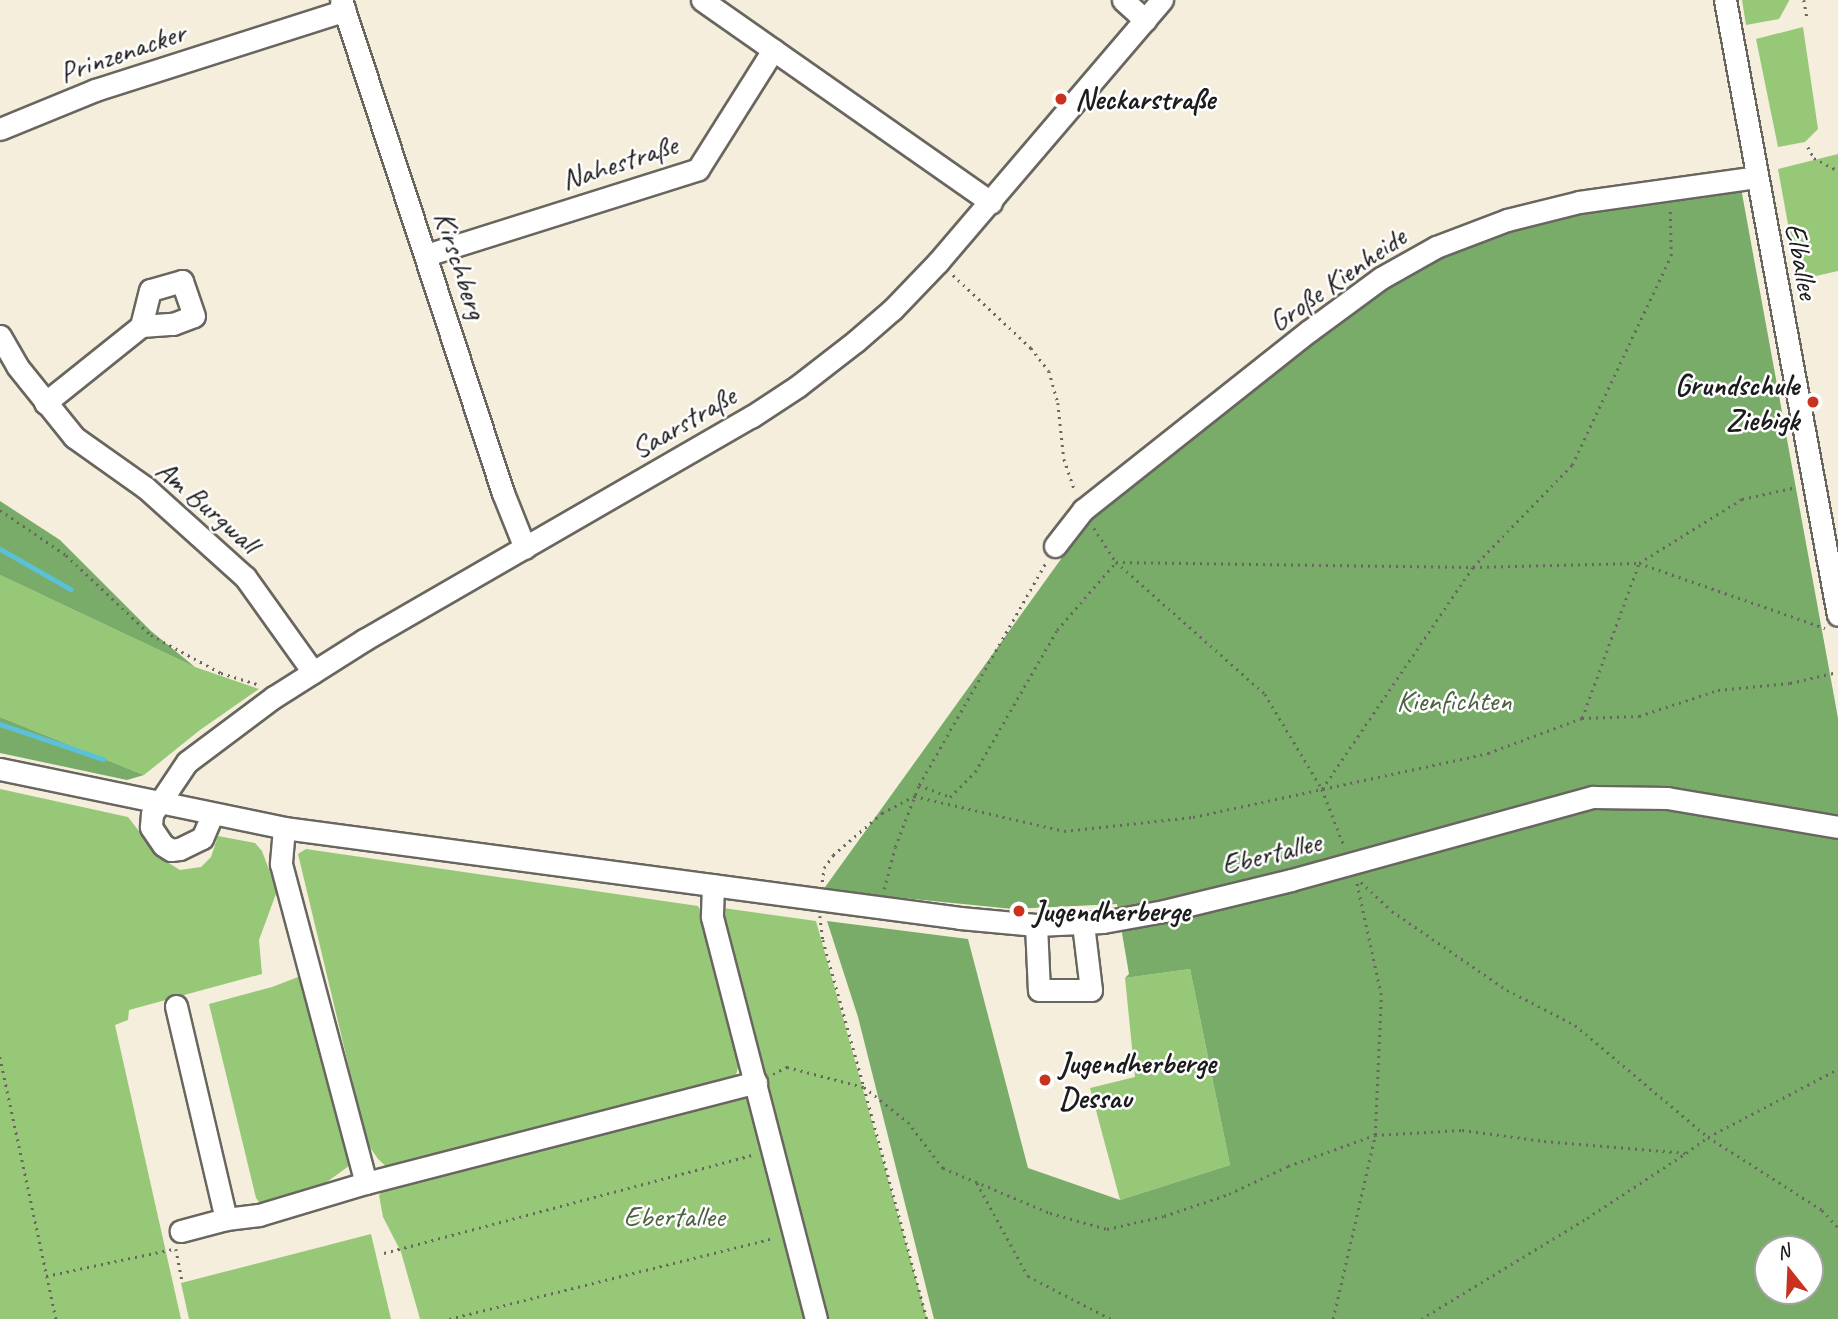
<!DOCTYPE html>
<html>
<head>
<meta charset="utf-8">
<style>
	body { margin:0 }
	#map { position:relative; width:1838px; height:1319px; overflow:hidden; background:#f6eedc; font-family:Caveat,sans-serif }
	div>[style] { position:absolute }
	.green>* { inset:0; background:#96c878 }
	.forest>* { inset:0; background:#78ac68 }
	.stream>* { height:5px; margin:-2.5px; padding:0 2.5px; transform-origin:2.5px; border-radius:2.5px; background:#5bc1d8 }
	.path>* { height:2.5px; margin-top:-1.25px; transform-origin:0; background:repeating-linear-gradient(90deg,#68665f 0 2px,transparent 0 7px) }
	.roads { filter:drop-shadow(2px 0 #68665f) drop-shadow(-2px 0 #68665f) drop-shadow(0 2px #68665f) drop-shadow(0 -2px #68665f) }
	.minor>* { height:21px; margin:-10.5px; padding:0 10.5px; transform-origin:10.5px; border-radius:10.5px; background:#fff }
	.dots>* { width:19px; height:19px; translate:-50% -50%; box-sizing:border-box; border:4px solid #fff; border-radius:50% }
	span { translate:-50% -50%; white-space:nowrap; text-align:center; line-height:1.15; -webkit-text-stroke:5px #fff; paint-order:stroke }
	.street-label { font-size:30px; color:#1c1c1c }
	.poi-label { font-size:30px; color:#1c1c1c; font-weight:700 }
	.left { translate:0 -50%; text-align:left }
	.right { translate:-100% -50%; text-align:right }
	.park-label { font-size:30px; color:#4d6141 }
	.north { position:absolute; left:1754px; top:1235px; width:70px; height:70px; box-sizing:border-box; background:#fff; border:2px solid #a4a4a4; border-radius:50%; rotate:342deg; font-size:19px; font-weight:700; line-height:28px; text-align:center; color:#1c1c1c }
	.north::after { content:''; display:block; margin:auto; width:24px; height:32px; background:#c8321e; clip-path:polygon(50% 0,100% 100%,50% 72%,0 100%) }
</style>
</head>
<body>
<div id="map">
	<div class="green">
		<i style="clip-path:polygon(1742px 0,1789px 0,1789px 1px,1779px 19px,1746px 25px)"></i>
		<i style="clip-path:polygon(1803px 27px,1818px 129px,1805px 142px,1778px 147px,1756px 39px)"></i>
		<i style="clip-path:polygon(1838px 154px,1838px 271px,1798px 280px,1778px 169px)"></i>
		<i style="clip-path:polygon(0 575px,195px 667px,259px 689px,200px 730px,144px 775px,0 717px)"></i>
		<i style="clip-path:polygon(0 789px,128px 817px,159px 857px,180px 870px,201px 867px,211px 857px,218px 836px,255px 843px,262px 851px,277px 891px,259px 940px,262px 974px,129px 1010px,128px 1020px,115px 1025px,181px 1319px,0 1319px)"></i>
		<i style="clip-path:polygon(306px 849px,698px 906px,706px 920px,740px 1060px,736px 1075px,726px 1083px,389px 1169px,378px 1159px,367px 1143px,298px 854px)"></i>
		<i style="clip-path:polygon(723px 908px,816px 921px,927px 1319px,825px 1319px,721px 917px)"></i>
		<i style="clip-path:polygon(1190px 969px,1230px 1165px,1120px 1200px,1090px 1088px,1135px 1077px,1125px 978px)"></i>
		<i style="clip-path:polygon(306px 974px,353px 1163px,309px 1195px,264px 1208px,256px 1198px,209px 1004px,272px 987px)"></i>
		<i style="clip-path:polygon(732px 1095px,746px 1099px,756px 1109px,806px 1319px,420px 1319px,401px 1252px,383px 1217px,379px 1195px,391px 1183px)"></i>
		<i style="clip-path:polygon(371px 1234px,391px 1319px,189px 1319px,181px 1283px)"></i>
	</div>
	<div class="forest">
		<i style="clip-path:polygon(evenodd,1741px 188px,1838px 718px,1838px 1319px,934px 1319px,858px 1017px,827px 921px,968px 939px,1028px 1168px,1120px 1200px,1230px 1165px,1190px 969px,1125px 978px,1129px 974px,1117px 904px,1013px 909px,823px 890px,1102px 502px,1307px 339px,1437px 250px,1579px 210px,1741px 188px,1768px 1249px,1810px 1249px,1810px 1291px,1768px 1291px,1768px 1249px)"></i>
		<i style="clip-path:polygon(0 501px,60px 540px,151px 631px,195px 667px,0 575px)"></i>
		<i style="clip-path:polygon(0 717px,144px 775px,127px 780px,0 753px)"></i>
	</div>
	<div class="stream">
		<i style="left:0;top:549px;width:81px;rotate:29.7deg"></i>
		<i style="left:0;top:724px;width:109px;rotate:18.8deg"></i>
	</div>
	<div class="path">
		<i style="left:1804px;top:0;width:17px;rotate:80deg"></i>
		<i style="left:1808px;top:147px;width:13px;rotate:61deg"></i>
		<i style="left:1814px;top:158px;width:27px;rotate:28deg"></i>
		<i style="left:953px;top:275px;width:107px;rotate:43.1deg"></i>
		<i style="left:1031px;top:348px;width:29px;rotate:52deg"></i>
		<i style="left:1049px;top:371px;width:33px;rotate:74deg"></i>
		<i style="left:1058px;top:403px;width:56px;rotate:83.9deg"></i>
		<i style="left:1064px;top:459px;width:34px;rotate:71deg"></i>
		<i style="left:0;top:510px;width:80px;rotate:34.3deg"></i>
		<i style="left:66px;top:555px;width:117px;rotate:43.3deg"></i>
		<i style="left:151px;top:635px;width:80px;rotate:28.5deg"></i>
		<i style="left:221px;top:673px;width:39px;rotate:17deg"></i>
		<i style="left:1094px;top:528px;width:40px;rotate:57.1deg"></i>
		<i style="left:1116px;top:562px;width:199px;rotate:41.5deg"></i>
		<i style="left:1265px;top:694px;width:111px;rotate:59deg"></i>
		<i style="left:1322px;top:789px;width:63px;rotate:68.7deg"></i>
		<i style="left:1582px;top:718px;width:165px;rotate:-69.8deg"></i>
		<i style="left:1639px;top:563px;width:121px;rotate:-31.9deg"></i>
		<i style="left:1742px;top:499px;width:56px;rotate:-12.3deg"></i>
		<i style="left:919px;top:785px;width:33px;rotate:21deg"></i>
		<i style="left:950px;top:797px;width:35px;rotate:-45deg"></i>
		<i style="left:975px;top:772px;width:164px;rotate:-60deg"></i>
		<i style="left:1057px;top:630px;width:90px;rotate:-49.1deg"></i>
		<i style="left:1116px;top:562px;width:357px;rotate:0.8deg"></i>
		<i style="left:1473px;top:567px;width:166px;rotate:-1.4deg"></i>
		<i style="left:1639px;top:563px;width:197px;rotate:19.3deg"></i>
		<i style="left:1322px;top:789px;width:268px;rotate:-55.8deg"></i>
		<i style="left:1473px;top:567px;width:142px;rotate:-45.9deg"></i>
		<i style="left:1572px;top:465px;width:231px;rotate:-64.7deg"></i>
		<i style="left:1671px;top:256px;width:48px;rotate:-91.2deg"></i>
		<i style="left:822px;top:882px;width:14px;rotate:-82deg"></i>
		<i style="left:824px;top:868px;width:16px;rotate:-55deg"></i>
		<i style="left:833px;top:855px;width:65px;rotate:-40.6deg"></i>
		<i style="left:882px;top:813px;width:36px;rotate:-28deg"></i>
		<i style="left:914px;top:796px;width:154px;rotate:13.1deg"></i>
		<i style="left:1064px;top:831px;width:130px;rotate:-6.2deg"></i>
		<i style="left:1193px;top:817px;width:302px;rotate:-12.2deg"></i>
		<i style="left:1488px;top:753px;width:100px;rotate:-20.4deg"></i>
		<i style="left:1582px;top:718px;width:57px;rotate:-2deg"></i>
		<i style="left:1639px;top:716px;width:83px;rotate:-18.2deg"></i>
		<i style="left:1718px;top:690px;width:72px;rotate:-5.6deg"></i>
		<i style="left:1790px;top:683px;width:49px;rotate:-12.9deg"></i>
		<i style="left:1361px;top:882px;width:42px;rotate:43.1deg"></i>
		<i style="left:1392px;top:911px;width:140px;rotate:34.5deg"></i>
		<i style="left:1507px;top:990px;width:76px;rotate:27.2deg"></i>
		<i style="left:1575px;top:1025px;width:174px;rotate:40.1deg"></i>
		<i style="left:1708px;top:1137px;width:135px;rotate:32.6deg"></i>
		<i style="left:1822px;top:1210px;width:23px;rotate:47deg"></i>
		<i style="left:884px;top:889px;width:43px;rotate:-75.3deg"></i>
		<i style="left:895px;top:847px;width:66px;rotate:-68.8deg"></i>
		<i style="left:919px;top:785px;width:258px;rotate:-60.3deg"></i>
		<i style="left:820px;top:916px;width:24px;rotate:83deg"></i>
		<i style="left:823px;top:940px;width:153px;rotate:74.4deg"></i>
		<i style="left:864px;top:1087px;width:56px;rotate:38.5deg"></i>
		<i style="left:908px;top:1122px;width:58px;rotate:52.7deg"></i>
		<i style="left:943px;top:1168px;width:116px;rotate:22.8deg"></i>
		<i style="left:1050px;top:1213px;width:59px;rotate:15.7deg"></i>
		<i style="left:1107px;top:1229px;width:58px;rotate:-12.8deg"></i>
		<i style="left:1164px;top:1216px;width:69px;rotate:-18.7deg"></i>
		<i style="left:1229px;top:1194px;width:65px;rotate:-25.4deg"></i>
		<i style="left:1288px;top:1166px;width:92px;rotate:-19.6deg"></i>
		<i style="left:1375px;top:1135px;width:87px;rotate:-3.3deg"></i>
		<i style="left:1462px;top:1130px;width:83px;rotate:7.6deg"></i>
		<i style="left:1544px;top:1141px;width:143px;rotate:4.8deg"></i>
		<i style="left:1686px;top:1153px;width:27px;rotate:-36deg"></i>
		<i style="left:1708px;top:1137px;width:147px;rotate:-27.6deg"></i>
		<i style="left:0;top:1057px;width:268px;rotate:77.9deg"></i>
		<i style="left:773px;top:1074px;width:16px;rotate:-27deg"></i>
		<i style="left:787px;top:1067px;width:80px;rotate:14.6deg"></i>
		<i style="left:864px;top:1087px;width:240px;rotate:74.8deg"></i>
		<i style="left:977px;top:1183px;width:106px;rotate:61.3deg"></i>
		<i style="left:1028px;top:1276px;width:93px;rotate:27.4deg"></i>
		<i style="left:176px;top:1249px;width:31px;rotate:79deg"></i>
		<i style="left:384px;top:1253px;width:382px;rotate:-14.9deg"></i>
		<i style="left:46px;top:1276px;width:130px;rotate:-12deg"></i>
		<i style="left:449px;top:1319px;width:335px;rotate:-14deg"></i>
		<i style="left:1333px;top:1319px;width:189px;rotate:-77.1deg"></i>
		<i style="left:1375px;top:1135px;width:140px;rotate:-87.5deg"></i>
		<i style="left:1381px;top:995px;width:118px;rotate:-102.3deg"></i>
		<i style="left:1421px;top:1319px;width:194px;rotate:-31.3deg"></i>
		<i style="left:1587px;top:1218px;width:118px;rotate:-33.3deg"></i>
	</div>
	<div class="roads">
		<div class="minor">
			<i style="left:341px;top:0;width:519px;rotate:71.81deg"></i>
			<i style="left:503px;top:493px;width:59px;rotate:68.2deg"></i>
			<i style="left:702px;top:0;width:353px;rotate:35deg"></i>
			<i style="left:1123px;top:0;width:30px;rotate:42deg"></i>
			<i style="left:1725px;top:0;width:625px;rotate:79.59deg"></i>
			<i style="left:0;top:129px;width:103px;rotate:-22.3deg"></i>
			<i style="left:95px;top:90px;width:262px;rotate:-17.7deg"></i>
			<i style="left:426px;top:255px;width:285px;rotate:-17.5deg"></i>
			<i style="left:698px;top:169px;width:141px;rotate:-57.8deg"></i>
			<i style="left:0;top:336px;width:34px;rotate:60deg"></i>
			<i style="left:17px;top:366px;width:91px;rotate:51.2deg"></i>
			<i style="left:74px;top:437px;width:88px;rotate:35.3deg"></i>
			<i style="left:146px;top:488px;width:133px;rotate:42deg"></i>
			<i style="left:245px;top:577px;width:117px;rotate:54.4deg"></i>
			<i style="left:45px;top:403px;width:123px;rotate:-38.7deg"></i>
			<i style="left:141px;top:326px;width:32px;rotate:-4deg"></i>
			<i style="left:173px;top:324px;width:22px;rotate:-21deg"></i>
			<i style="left:194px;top:316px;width:37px;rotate:-109deg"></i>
			<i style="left:182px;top:281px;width:33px;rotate:164deg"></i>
			<i style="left:150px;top:290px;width:37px;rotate:104deg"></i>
			<i style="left:1055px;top:546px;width:46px;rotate:-52.1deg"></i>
			<i style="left:1083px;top:510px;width:288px;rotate:-38.4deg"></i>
			<i style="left:1309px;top:331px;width:89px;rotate:-36.4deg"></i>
			<i style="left:1381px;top:278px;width:63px;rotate:-29.4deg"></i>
			<i style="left:1436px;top:247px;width:76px;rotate:-20.8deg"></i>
			<i style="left:1507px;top:220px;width:74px;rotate:-14deg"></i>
			<i style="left:1579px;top:202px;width:179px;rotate:-8deg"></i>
			<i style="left:0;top:769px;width:290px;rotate:11.7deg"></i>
			<i style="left:284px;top:828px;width:682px;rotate:7.58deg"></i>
			<i style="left:960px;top:918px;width:76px;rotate:5.3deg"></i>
			<i style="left:1036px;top:925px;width:67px;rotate:-2.6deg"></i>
			<i style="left:1103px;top:922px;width:62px;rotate:-10.2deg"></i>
			<i style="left:1164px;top:911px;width:131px;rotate:-13.7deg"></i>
			<i style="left:1291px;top:880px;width:313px;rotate:-15.4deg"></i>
			<i style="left:1593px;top:797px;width:74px;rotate:0.8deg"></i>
			<i style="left:1667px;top:798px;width:173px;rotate:9.6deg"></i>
			<i style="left:212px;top:815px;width:25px;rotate:113deg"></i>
			<i style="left:202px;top:838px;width:25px;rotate:154deg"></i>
			<i style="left:179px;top:849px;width:8px;rotate:173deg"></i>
			<i style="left:171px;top:850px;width:9px;rotate:-148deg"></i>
			<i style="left:163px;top:845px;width:22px;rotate:-124deg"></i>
			<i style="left:151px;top:827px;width:13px;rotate:-86deg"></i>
			<i style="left:152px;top:814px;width:63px;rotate:-56.1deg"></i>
			<i style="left:187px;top:762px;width:109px;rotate:-36.8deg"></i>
			<i style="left:274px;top:697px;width:107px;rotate:-32.3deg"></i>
			<i style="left:364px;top:640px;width:447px;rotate:-30deg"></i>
			<i style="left:751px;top:417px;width:56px;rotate:-33.4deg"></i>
			<i style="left:798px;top:386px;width:73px;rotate:-37.8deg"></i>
			<i style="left:856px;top:341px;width:49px;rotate:-40.9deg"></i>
			<i style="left:893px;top:309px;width:65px;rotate:-46.2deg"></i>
			<i style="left:938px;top:262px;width:345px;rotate:-49.5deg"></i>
			<i style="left:284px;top:828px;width:36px;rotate:95deg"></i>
			<i style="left:281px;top:864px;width:330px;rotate:75.1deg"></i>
			<i style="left:366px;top:1183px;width:403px;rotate:-14.5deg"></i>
			<i style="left:713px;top:885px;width:32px;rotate:92deg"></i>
			<i style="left:712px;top:917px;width:415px;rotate:75.5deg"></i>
			<i style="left:1036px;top:925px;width:65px;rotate:87.4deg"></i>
			<i style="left:1039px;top:990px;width:52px"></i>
			<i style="left:1091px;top:990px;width:66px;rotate:-96.9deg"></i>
			<i style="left:176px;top:1006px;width:219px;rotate:76.8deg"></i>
			<i style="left:226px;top:1219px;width:47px;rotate:165.1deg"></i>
			<i style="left:226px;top:1219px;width:33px;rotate:-7deg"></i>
			<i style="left:259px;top:1215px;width:112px;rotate:-16.7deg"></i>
		</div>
	</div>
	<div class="dots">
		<i style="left:1061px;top:99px;background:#c8321e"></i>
		<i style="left:1813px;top:402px;background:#c8321e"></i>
		<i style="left:1019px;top:911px;background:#c8321e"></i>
		<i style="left:1045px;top:1080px;background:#c8321e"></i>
	</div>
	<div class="street-label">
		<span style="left:122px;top:52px;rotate:-19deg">Prinzenacker</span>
		<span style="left:619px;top:162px;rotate:-18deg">Nahestraße</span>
		<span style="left:1802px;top:261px;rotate:79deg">Elballee</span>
		<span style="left:461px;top:265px;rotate:72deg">Kirschberg</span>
		<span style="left:1337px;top:279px;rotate:-35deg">Große Kienheide</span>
		<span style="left:683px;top:422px;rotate:-30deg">Saarstraße</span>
		<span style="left:208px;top:506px;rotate:41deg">Am Burgwall</span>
		<span style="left:1271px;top:853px;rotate:-14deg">Ebertallee</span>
	</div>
	<div class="poi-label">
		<span class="left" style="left:1075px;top:99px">Neckarstraße</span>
		<span class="right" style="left:1799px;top:402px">Grundschule<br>Ziebigk</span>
		<span class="left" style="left:1033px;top:911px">Jugendherberge</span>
		<span class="left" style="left:1059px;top:1080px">Jugendherberge<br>Dessau</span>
	</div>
	<div class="park-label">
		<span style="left:1454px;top:700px">Kienfichten</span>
		<span style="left:674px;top:1216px">Ebertallee</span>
	</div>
	<div class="north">N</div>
</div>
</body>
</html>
